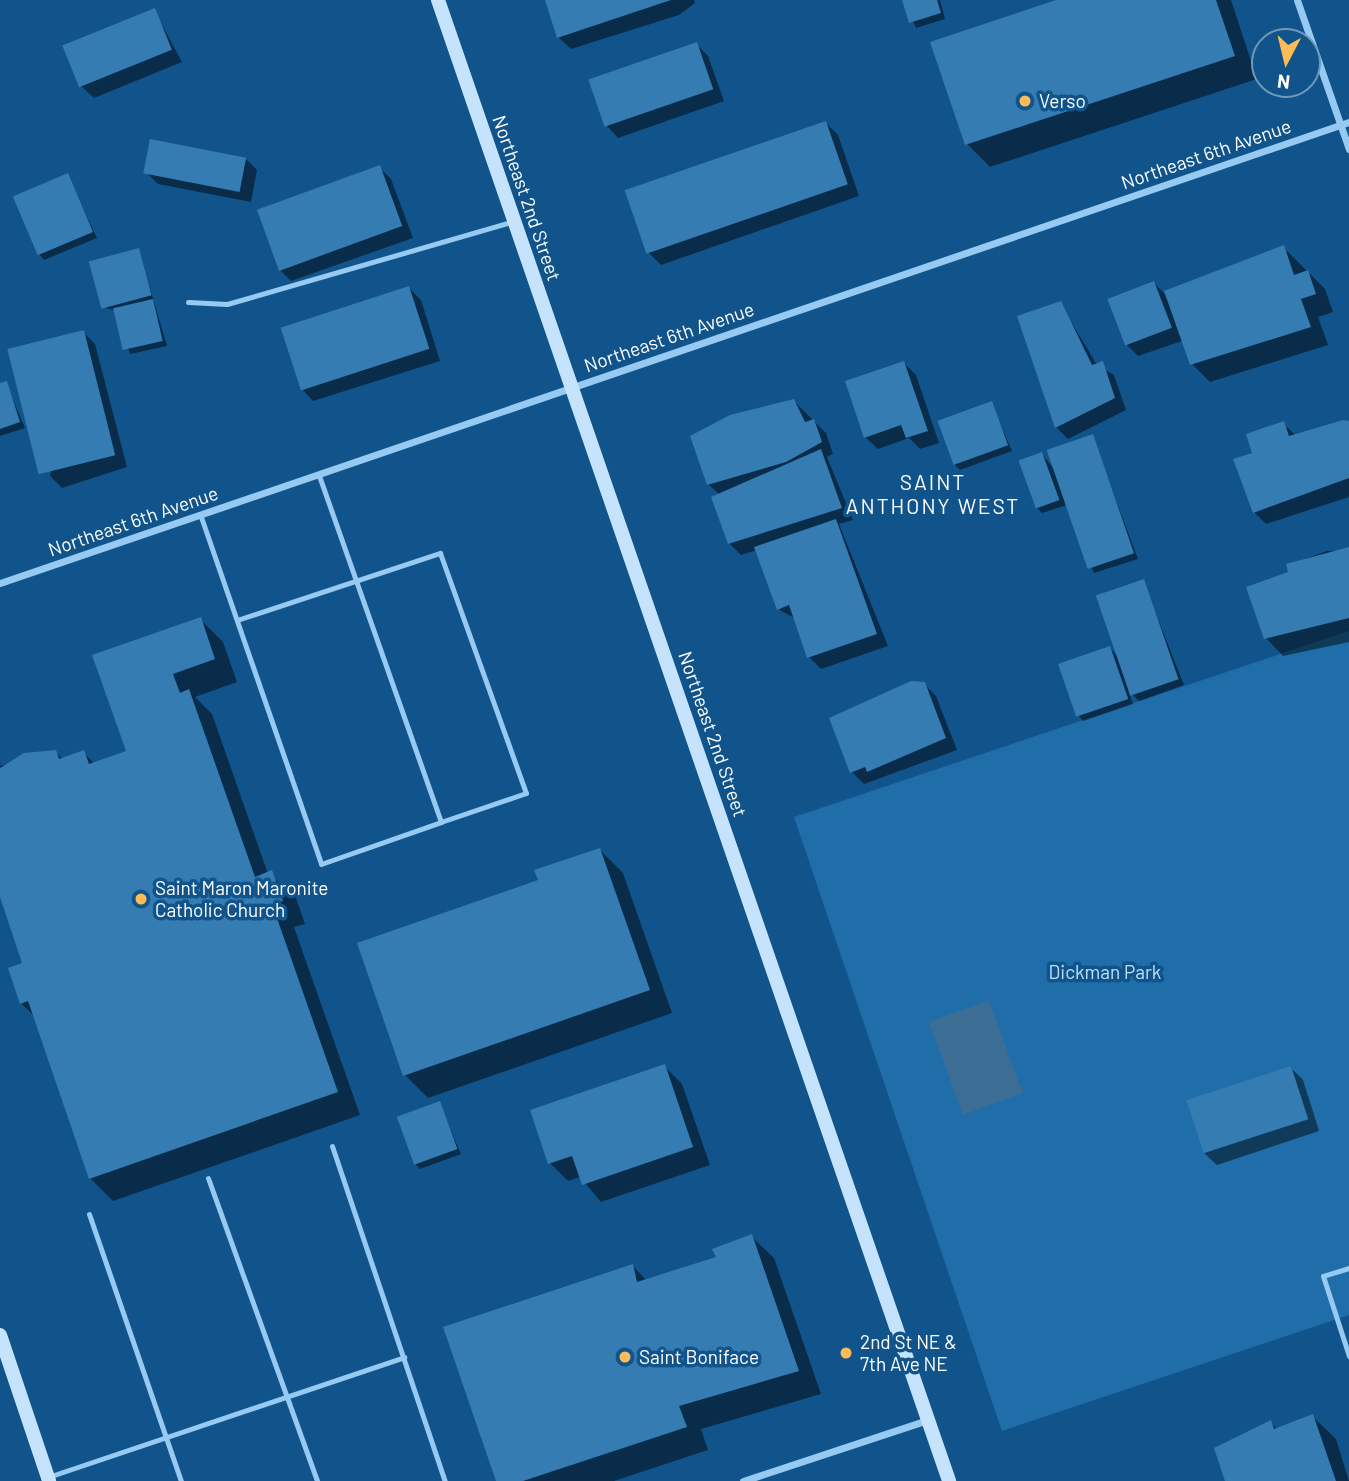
<!DOCTYPE html>
<html>
<head>
<meta charset="utf-8">
<style>
	body { margin:0 }
	#map { position:relative; width:1349px; height:1481px; overflow:hidden; background:#11548b; font-family:Barlow,sans-serif }
	div>[style] { position:absolute }
	.green>* { inset:0; background:#1f6da9 }
	.water>* { inset:0; background:#3b6d95; transform-origin:0 0 }
	.shadow>* { inset:0; background:#0007 }
	.building>* { inset:0; background:#347cb2; transform-origin:0 0 }
	.lane>* { height:5px; margin:-2.5px; padding:0 2.5px; transform-origin:2.5px; border-radius:2.5px; background:#97caf2 }
	.street>* { height:7px; margin:-3.5px; padding:0 3.5px; transform-origin:3.5px; border-radius:3.5px; background:#97caf2 }
	.secondary>* { height:14px; margin:-7px; padding:0 7px; transform-origin:7px; border-radius:7px; background:#c5e3fc }
	.dots>* { width:19px; height:19px; translate:-50% -50%; box-sizing:border-box; border:4px solid #11548b; border-radius:50% }
	span { translate:-50% -50%; white-space:nowrap; text-align:center; line-height:1.15; -webkit-text-stroke:7px #11548b; paint-order:stroke }
	.poi-label { font-size:19px; color:#fff }
	.left { translate:0 -50%; text-align:left }
	.street-label { font-size:19px; color:#fff }
	.park-label { font-size:19px; color:#bde1fd }
	.neighbourhood-label { font-size:21px; color:#fff; letter-spacing:2px }
	.north { position:absolute; left:1251px; top:28px; width:70px; height:70px; box-sizing:border-box; background:#11548b; border:2px solid #7098b9; border-radius:50%; rotate:187deg; font-size:19px; font-weight:700; line-height:28px; text-align:center; color:#fff }
	.north::after { content:''; display:block; margin:auto; width:24px; height:32px; background:#ffbb57; clip-path:polygon(50% 0,100% 100%,50% 72%,0 100%) }
</style>
</head>
<body>
<div id="map">
	<div class="green">
		<i style="clip-path:polygon(1349px 631px,1349px 1315px,1002px 1431px,794px 817px)"></i>
	</div>
	<div class="water">
		<i style="left:989px;top:1000px;width:99px;height:64px;rotate:70deg"></i>
	</div>
	<div class="shadow">
		<i style="clip-path:polygon(547px 0,694px 0,695px 3px,679px 15px,571px 49px,558px 37px)"></i>
		<i style="clip-path:polygon(904px 0,940px 0,945px 19px,916px 28px)"></i>
		<i style="clip-path:polygon(1061px 0,1231px 0,1257px 79px,990px 167px,967px 144px)"></i>
		<i style="clip-path:polygon(154px 10px,182px 62px,94px 98px,81px 86px)"></i>
		<i style="clip-path:polygon(696px 44px,708px 56px,724px 101px,618px 138px,606px 125px)"></i>
		<i style="clip-path:polygon(826px 123px,838px 135px,859px 196px,661px 265px,649px 253px,627px 192px)"></i>
		<i style="clip-path:polygon(245px 158px,257px 170px,251px 202px,158px 184px,146px 172px)"></i>
		<i style="clip-path:polygon(379px 167px,391px 179px,413px 238px,291px 281px,279px 269px)"></i>
		<i style="clip-path:polygon(67px 175px,97px 238px,44px 260px,39px 254px)"></i>
		<i style="clip-path:polygon(1283px 247px,1325px 289px,1333px 312px,1318px 317px,1328px 345px,1210px 382px,1192px 364px,1182px 341px,1138px 356px,1126px 344px,1109px 299px,1154px 283px,1169px 298px)"></i>
		<i style="clip-path:polygon(139px 250px,167px 346px,130px 354px,116px 311px,103px 307px)"></i>
		<i style="clip-path:polygon(409px 288px,421px 300px,440px 361px,313px 401px,301px 388px)"></i>
		<i style="clip-path:polygon(1060px 303px,1097px 365px,1114px 375px,1126px 410px,1068px 439px,1056px 427px)"></i>
		<i style="clip-path:polygon(83px 332px,95px 344px,127px 467px,62px 488px,50px 476px)"></i>
		<i style="clip-path:polygon(904px 363px,916px 375px,939px 443px,920px 449px,909px 438px,878px 449px,865px 437px)"></i>
		<i style="clip-path:polygon(6px 383px,25px 428px,0 436px,0 385px)"></i>
		<i style="clip-path:polygon(794px 401px,826px 433px,833px 454px,827px 457px,853px 520px,839px 524px,888px 646px,821px 669px,809px 657px,796px 619px,778px 609px,757px 550px,741px 555px,729px 543px,720px 495px,708px 484px)"></i>
		<i style="clip-path:polygon(991px 403px,1012px 451px,960px 470px,954px 464px)"></i>
		<i style="clip-path:polygon(1349px 422px,1349px 497px,1266px 524px,1254px 512px,1255px 454px,1283px 423px,1296px 436px)"></i>
		<i style="clip-path:polygon(1092px 436px,1138px 559px,1094px 573px,1067px 505px,1042px 513px,1037px 508px,1042px 454px,1054px 469px)"></i>
		<i style="clip-path:polygon(1327px 551px,1349px 551px,1349px 642px,1283px 656px,1266px 638px,1291px 573px,1288px 565px)"></i>
		<i style="clip-path:polygon(1143px 581px,1184px 685px,1139px 701px,1128px 690px,1133px 704px,1083px 721px,1078px 715px,1110px 648px,1120px 659px)"></i>
		<i style="clip-path:polygon(200px 619px,223px 642px,237px 682px,195px 697px,212px 714px,268px 874px,295px 895px,305px 924px,294px 927px,360px 1115px,113px 1201px,90px 1178px,35px 1017px,21px 1003px,25px 964px,0 892px,0 766px,55px 752px,63px 759px,83px 752px,95px 764px,128px 752px)"></i>
		<i style="clip-path:polygon(924px 684px,936px 696px,957px 750px,864px 784px,852px 772px)"></i>
		<i style="clip-path:polygon(600px 850px,623px 873px,672px 1013px,428px 1098px,405px 1075px,540px 881px)"></i>
		<i style="clip-path:polygon(664px 1066px,682px 1084px,710px 1165px,601px 1202px,580px 1177px,568px 1181px,550px 1163px)"></i>
		<i style="clip-path:polygon(1291px 1068px,1303px 1080px,1319px 1131px,1217px 1165px,1204px 1153px,1188px 1101px)"></i>
		<i style="clip-path:polygon(439px 1103px,461px 1154px,420px 1169px,414px 1163px)"></i>
		<i style="clip-path:polygon(751px 1236px,774px 1258px,821px 1394px,701px 1429px,708px 1450px,614px 1481px,498px 1481px,633px 1266px,647px 1281px,718px 1258px)"></i>
		<i style="clip-path:polygon(1313px 1417px,1336px 1439px,1349px 1481px,1227px 1481px,1270px 1422px,1277px 1429px)"></i>
	</div>
	<div class="building">
		<i style="clip-path:polygon(545px 0,671px 0,557px 38px)"></i>
		<i style="clip-path:polygon(902px 0,937px 0,941px 13px,909px 23px)"></i>
		<i style="clip-path:polygon(1056px 0,1216px 0,1235px 56px,965px 145px,930px 42px)"></i>
		<i style="left:155px;top:8px;width:45px;height:100px;rotate:68deg"></i>
		<i style="left:697px;top:42px;width:50px;height:115px;rotate:71deg"></i>
		<i style="left:826px;top:121px;width:67px;height:213px;rotate:71deg"></i>
		<i style="left:150px;top:139px;width:98px;height:35px;rotate:11deg"></i>
		<i style="left:380px;top:165px;width:65px;height:131px;rotate:70deg"></i>
		<i style="left:68px;top:173px;width:64px;height:60px;rotate:67deg"></i>
		<i style="clip-path:polygon(1284px 245px,1294px 275px,1308px 270px,1316px 294px,1301px 299px,1311px 327px,1190px 365px,1164px 291px)"></i>
		<i style="left:139px;top:248px;width:49px;height:52px;rotate:75deg"></i>
		<i style="left:1154px;top:281px;width:50px;height:50px;rotate:69deg"></i>
		<i style="left:409px;top:286px;width:66px;height:135px;rotate:72deg"></i>
		<i style="left:153px;top:299px;width:43px;height:41px;rotate:77deg"></i>
		<i style="clip-path:polygon(1061px 301px,1092px 365px,1103px 361px,1115px 398px,1055px 428px,1017px 316px)"></i>
		<i style="left:84px;top:330px;width:129px;height:79px;rotate:76deg"></i>
		<i style="clip-path:polygon(904px 361px,928px 431px,906px 438px,901px 425px,864px 438px,845px 381px)"></i>
		<i style="clip-path:polygon(7px 381px,20px 422px,0 429px,0 383px)"></i>
		<i style="clip-path:polygon(794px 399px,805px 422px,814px 419px,822px 442px,786px 462px,707px 485px,690px 436px,730px 415px)"></i>
		<i style="left:992px;top:401px;width:47px;height:58px;rotate:70deg"></i>
		<i style="clip-path:polygon(1343px 420px,1349px 421px,1349px 478px,1253px 513px,1233px 459px,1252px 453px,1246px 434px,1284px 421px,1289px 436px)"></i>
		<i style="left:1093px;top:434px;width:126px;height:49px;rotate:71deg"></i>
		<i style="clip-path:polygon(821px 449px,842px 508px,728px 544px,711px 497px)"></i>
		<i style="left:1042px;top:452px;width:51px;height:25px;rotate:70deg"></i>
		<i style="clip-path:polygon(836px 519px,877px 634px,807px 658px,789px 605px,777px 610px,754px 547px)"></i>
		<i style="clip-path:polygon(1349px 547px,1349px 618px,1264px 639px,1246px 587px,1288px 572px,1286px 564px)"></i>
		<i style="left:1144px;top:579px;width:106px;height:51px;rotate:71deg"></i>
		<i style="clip-path:polygon(201px 617px,215px 659px,173px 674px,180px 693px,189px 689px,255px 877px,272px 870px,283px 901px,272px 904px,338px 1092px,89px 1179px,28px 1001px,20px 1004px,8px 968px,22px 963px,0 897px,0 768px,24px 753px,56px 750px,59px 759px,84px 750px,89px 764px,126px 751px,92px 655px)"></i>
		<i style="left:1110px;top:646px;width:56px;height:55px;rotate:71deg"></i>
		<i style="clip-path:polygon(911px 681px,925px 682px,946px 738px,867px 772px,865px 767px,850px 773px,829px 718px)"></i>
		<i style="clip-path:polygon(600px 848px,650px 990px,403px 1076px,357px 943px,538px 880px,534px 870px)"></i>
		<i style="clip-path:polygon(665px 1064px,693px 1147px,582px 1185px,572px 1156px,548px 1164px,530px 1110px)"></i>
		<i style="left:1291px;top:1066px;width:56px;height:110px;rotate:72deg"></i>
		<i style="left:440px;top:1101px;width:51px;height:46px;rotate:70deg"></i>
		<i style="clip-path:polygon(752px 1234px,799px 1371px,679px 1406px,687px 1427px,523px 1481px,496px 1481px,443px 1327px,633px 1264px,637px 1282px,716px 1257px,712px 1249px)"></i>
		<i style="clip-path:polygon(1313px 1414px,1336px 1481px,1225px 1481px,1214px 1448px,1271px 1420px,1274px 1429px)"></i>
	</div>
	<div class="lane">
		<i style="left:188px;top:302px;width:39px;rotate:3deg"></i>
		<i style="left:227px;top:304px;width:297px;rotate:-16.1deg"></i>
		<i style="left:200px;top:514px;width:370px;rotate:70.9deg"></i>
		<i style="left:321px;top:864px;width:127px;rotate:-19.3deg"></i>
		<i style="left:441px;top:822px;width:368px;rotate:-109.4deg"></i>
		<i style="left:237px;top:620px;width:214px;rotate:-18.3deg"></i>
		<i style="left:440px;top:553px;width:255px;rotate:70.3deg"></i>
		<i style="left:526px;top:793px;width:90px;rotate:161.2deg"></i>
		<i style="left:332px;top:1146px;width:354px;rotate:71.4deg"></i>
		<i style="left:208px;top:1178px;width:322px;rotate:70.2deg"></i>
		<i style="left:89px;top:1214px;width:282px;rotate:71deg"></i>
		<i style="left:1349px;top:1268px;width:27px;rotate:163deg"></i>
		<i style="left:1323px;top:1276px;width:84px;rotate:72deg"></i>
		<i style="left:48px;top:1477px;width:376px;rotate:-18.6deg"></i>
	</div>
	<div class="street">
		<i style="left:1297px;top:0;width:158px;rotate:70.8deg"></i>
		<i style="left:0;top:583px;width:1426px;rotate:-18.87deg"></i>
		<i style="left:743px;top:1481px;width:194px;rotate:-18.3deg"></i>
	</div>
	<div class="secondary">
		<i style="left:438px;top:0;width:1567px;rotate:70.96deg"></i>
		<i style="left:0;top:1335px;width:154px;rotate:71.4deg"></i>
	</div>
	<div class="dots">
		<i style="left:1025px;top:101px;background:#ffbb57"></i>
		<i style="left:141px;top:899px;background:#ffbb57"></i>
		<i style="left:846px;top:1353px;background:#ffbb57"></i>
		<i style="left:625px;top:1357px;background:#ffbb57"></i>
	</div>
	<div class="poi-label">
		<span class="left" style="left:1039px;top:101px">Verso</span>
		<span class="left" style="left:155px;top:899px">Saint Maron Maronite<br>Catholic Church</span>
		<span class="left" style="left:860px;top:1353px">2nd St NE &amp;<br>7th Ave NE</span>
		<span class="left" style="left:639px;top:1357px">Saint Boniface</span>
	</div>
	<div class="street-label">
		<span style="left:1206px;top:154px;rotate:-19deg">Northeast 6th Avenue</span>
		<span style="left:527px;top:198px;rotate:71deg">Northeast 2nd Street</span>
		<span style="left:669px;top:337px;rotate:-19deg">Northeast 6th Avenue</span>
		<span style="left:133px;top:521px;rotate:-19deg">Northeast 6th Avenue</span>
		<span style="left:713px;top:734px;rotate:71deg">Northeast 2nd Street</span>
	</div>
	<div class="park-label">
		<span style="left:1105px;top:972px">Dickman Park</span>
	</div>
	<div class="neighbourhood-label">
		<span style="left:933px;top:494px">SAINT<br>ANTHONY WEST</span>
	</div>
	<div class="north">N</div>
</div>
</body>
</html>
